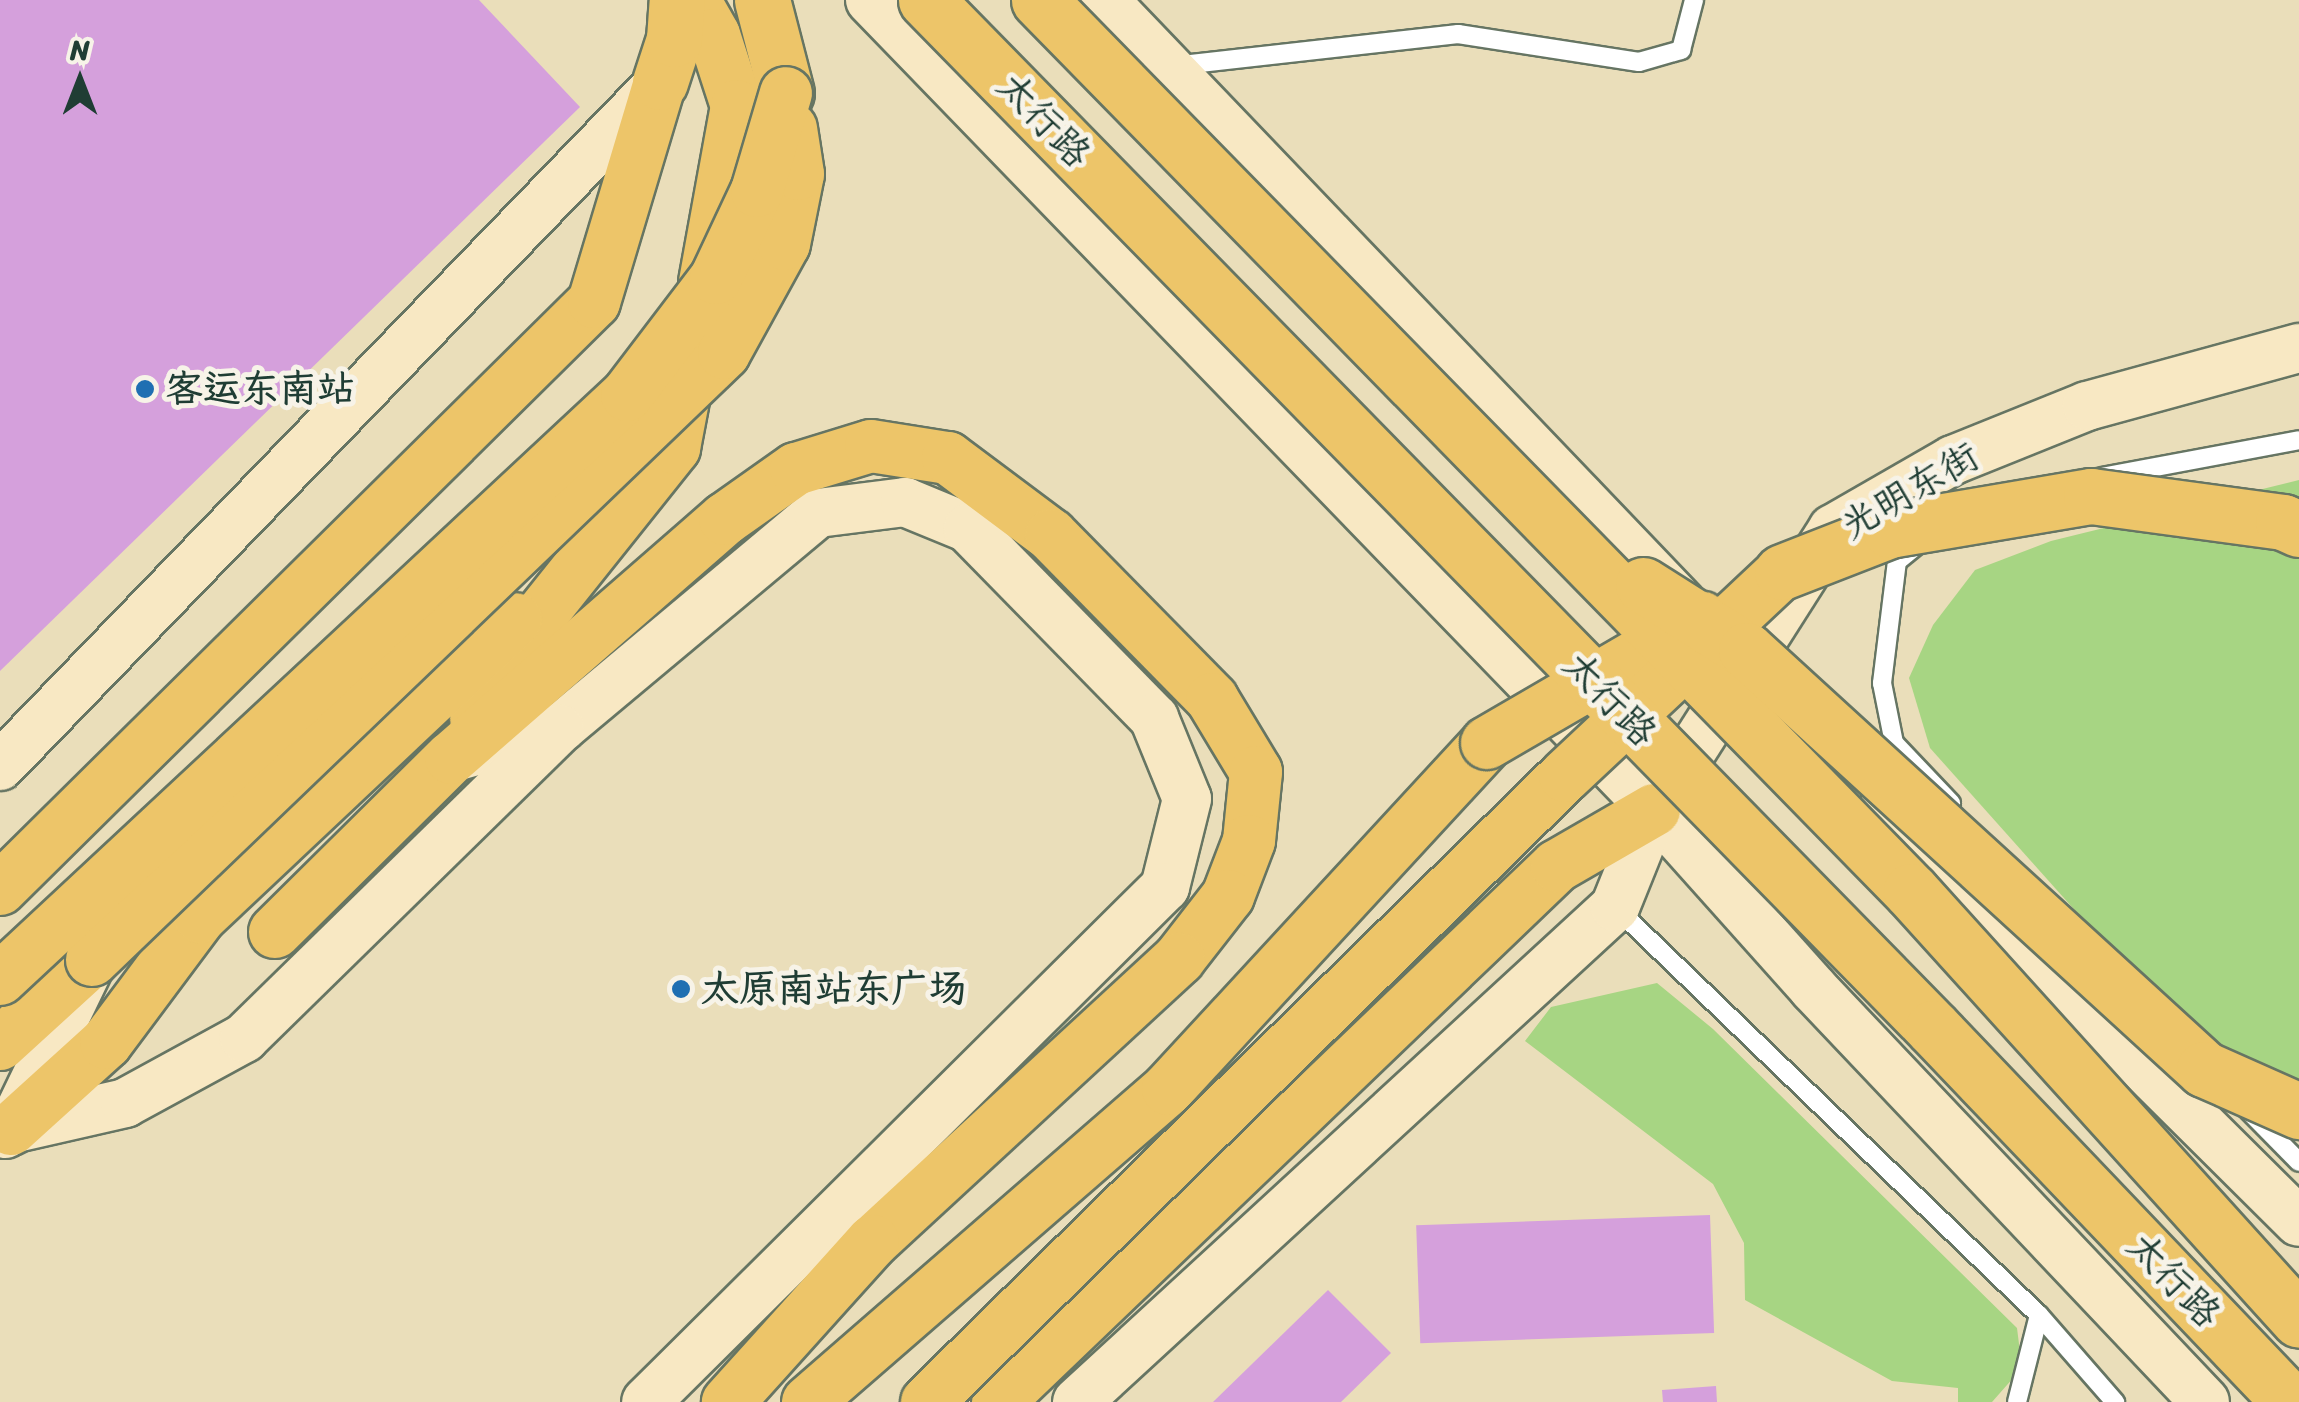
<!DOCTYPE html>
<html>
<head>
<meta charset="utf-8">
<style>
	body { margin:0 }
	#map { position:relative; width:2299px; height:1402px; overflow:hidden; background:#eadeba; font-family:Sriracha,"LXGW WenKai TC",sans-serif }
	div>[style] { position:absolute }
	.green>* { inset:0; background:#a7d583 }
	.building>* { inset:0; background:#d5a0dc; transform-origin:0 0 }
	.roads { filter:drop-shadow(2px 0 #667563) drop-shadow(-2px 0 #667563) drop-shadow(0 2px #667563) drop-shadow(0 -2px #667563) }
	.service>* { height:18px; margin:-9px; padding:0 9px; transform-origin:9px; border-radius:9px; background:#fff }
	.secondary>* { height:48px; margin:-24px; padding:0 24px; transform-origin:24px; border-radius:24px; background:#f8e8c3 }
	.primary>* { height:52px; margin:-26px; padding:0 26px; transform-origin:26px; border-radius:26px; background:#edc569 }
	.trunk>* { height:55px; margin:-27.5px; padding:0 27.5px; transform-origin:27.5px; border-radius:27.5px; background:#edc569 }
	.bridges { filter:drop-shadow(2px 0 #667563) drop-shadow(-2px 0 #667563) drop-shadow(0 2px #667563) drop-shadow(0 -2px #667563) }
	.primary-bridge>* { height:52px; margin:-26px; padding:0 26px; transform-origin:26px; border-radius:26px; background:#edc569 }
	.trunk-bridge>* { height:55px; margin:-27.5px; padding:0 27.5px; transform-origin:27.5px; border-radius:27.5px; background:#edc569 }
	.dots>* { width:28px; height:28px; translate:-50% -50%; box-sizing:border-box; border:5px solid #f7f3e8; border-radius:50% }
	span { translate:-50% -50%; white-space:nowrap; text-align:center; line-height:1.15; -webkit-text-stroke:10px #f7f3e8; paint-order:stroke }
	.street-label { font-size:38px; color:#1f3d34 }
	.poi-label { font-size:38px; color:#1f3d34; font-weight:700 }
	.left { translate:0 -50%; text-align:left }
	.north { position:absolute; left:30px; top:30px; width:100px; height:100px; -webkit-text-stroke:8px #f7f3e8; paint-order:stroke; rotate:0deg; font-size:28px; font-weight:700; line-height:40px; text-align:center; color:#1f3d34 }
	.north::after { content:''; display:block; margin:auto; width:35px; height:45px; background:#1f3d34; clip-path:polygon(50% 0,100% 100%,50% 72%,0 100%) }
</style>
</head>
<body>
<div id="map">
	<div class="green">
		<i style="clip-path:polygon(2299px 480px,2299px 1122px,2097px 935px,1930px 748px,1909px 678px,1933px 625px,1975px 570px,2051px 541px)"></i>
		<i style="clip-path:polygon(1657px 983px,1713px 1029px,2017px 1328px,2022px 1368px,1992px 1402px,1958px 1402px,1958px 1388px,1892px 1381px,1745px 1300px,1744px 1243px,1713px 1184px,1525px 1041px,1551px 1007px)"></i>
	</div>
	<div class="building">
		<i style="clip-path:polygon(0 0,479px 0,580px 107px,0 671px)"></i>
		<i style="left:1710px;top:1215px;width:118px;height:294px;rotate:88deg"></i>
		<i style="clip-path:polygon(1328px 1290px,1391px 1353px,1341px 1402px,1213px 1402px)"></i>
		<i style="clip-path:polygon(1716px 1386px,1717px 1402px,1663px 1402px,1662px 1390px)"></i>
	</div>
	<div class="roads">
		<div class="service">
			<i style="left:1173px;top:66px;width:287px;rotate:-6.4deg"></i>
			<i style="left:1458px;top:34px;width:183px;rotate:8.8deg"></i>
			<i style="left:1639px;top:62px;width:44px;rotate:-15.9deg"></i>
			<i style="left:1681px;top:50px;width:52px;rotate:-75.4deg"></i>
			<i style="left:2102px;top:477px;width:200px;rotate:-10.6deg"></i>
			<i style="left:1922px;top:541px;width:32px;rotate:141deg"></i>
			<i style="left:1897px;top:561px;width:123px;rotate:97deg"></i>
			<i style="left:1882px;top:683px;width:61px;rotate:78.7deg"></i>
			<i style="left:1894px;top:743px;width:83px;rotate:46.5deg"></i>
			<i style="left:1615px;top:907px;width:588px;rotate:43.9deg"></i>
			<i style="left:2039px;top:1315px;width:116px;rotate:48.9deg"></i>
			<i style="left:2247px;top:1109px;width:74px;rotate:45.5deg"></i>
			<i style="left:2017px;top:1402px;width:90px;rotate:-75.8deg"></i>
		</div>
		<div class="secondary">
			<i style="left:870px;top:0;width:1127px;rotate:45.93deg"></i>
			<i style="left:1654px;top:810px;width:239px;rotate:48.2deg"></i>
			<i style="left:1813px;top:988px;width:570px;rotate:46.56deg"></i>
			<i style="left:1104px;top:0;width:836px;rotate:46.26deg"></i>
			<i style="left:451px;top:758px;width:116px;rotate:-15.9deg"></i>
			<i style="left:563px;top:726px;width:332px;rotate:-39.9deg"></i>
			<i style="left:818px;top:513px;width:88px;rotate:-7.2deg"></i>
			<i style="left:905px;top:502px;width:68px;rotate:22.4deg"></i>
			<i style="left:968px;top:528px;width:266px;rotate:45.6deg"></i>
			<i style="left:1154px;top:718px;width:87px;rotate:67.8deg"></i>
			<i style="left:1187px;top:799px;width:91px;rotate:104deg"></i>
			<i style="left:1165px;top:887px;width:731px;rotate:135.22deg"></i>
			<i style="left:0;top:766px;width:955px;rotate:-45.98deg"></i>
			<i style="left:1883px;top:809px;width:586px;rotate:44.79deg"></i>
			<i style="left:14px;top:1123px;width:173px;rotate:-64.3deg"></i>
			<i style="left:5px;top:1134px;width:8px;rotate:-40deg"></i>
			<i style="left:11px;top:1129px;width:117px;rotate:-12.8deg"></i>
			<i style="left:125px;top:1103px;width:136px;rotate:-28.6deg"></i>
			<i style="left:244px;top:1038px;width:442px;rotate:-44.4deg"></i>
			<i style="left:1077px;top:1402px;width:731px;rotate:-42.62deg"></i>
			<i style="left:1615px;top:907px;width:105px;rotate:-68.1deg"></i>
			<i style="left:1654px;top:810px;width:333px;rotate:-57.5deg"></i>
			<i style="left:1833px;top:529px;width:138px;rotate:-29.9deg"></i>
			<i style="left:1953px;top:460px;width:144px;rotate:-21.9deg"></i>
			<i style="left:2087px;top:406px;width:220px;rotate:-15.3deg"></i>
		</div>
		<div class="primary">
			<i style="left:694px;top:0;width:40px;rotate:60.3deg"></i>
			<i style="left:714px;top:35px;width:75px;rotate:72.1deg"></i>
			<i style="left:737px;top:106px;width:179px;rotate:100.3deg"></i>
			<i style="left:476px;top:718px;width:108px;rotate:-58.7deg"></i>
			<i style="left:532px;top:626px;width:228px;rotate:-51.4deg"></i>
			<i style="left:674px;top:448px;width:86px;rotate:-79.3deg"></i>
			<i style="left:0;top:889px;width:835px;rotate:-44.66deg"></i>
			<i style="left:594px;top:302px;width:230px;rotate:-73.3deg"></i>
			<i style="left:275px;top:932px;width:247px;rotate:-44.7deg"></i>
			<i style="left:451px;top:758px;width:364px;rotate:-41.1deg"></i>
			<i style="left:725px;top:519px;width:87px;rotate:-35.2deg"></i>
			<i style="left:796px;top:469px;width:78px;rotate:-17deg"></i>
			<i style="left:871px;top:446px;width:78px;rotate:8.9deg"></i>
			<i style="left:948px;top:458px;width:129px;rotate:36.8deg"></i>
			<i style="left:1051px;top:535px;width:230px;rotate:45.5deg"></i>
			<i style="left:1212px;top:699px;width:85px;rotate:58.9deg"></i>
			<i style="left:1256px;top:772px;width:69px;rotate:95.8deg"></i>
			<i style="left:1249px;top:841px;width:59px;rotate:110.9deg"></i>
			<i style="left:1228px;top:896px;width:80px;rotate:127.9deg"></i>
			<i style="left:1179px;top:959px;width:416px;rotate:137.3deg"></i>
			<i style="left:873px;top:1241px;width:217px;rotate:132deg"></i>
			<i style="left:0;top:1044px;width:125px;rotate:-42.4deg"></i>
			<i style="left:11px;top:1129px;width:128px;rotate:-42.2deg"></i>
			<i style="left:106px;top:1043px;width:157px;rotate:-53.3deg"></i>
			<i style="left:200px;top:917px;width:434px;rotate:-43.3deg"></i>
			<i style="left:808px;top:1402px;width:477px;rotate:-41deg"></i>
			<i style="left:1168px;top:1089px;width:471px;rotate:-47.3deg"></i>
			<i style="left:998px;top:1402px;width:774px;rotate:-43.8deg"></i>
			<i style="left:1557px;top:866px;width:112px;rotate:-30deg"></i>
		</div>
		<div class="trunk">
			<i style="left:762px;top:0;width:96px;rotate:75.5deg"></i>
			<i style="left:660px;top:82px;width:45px;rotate:-72deg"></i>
			<i style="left:674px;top:39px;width:39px;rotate:-86deg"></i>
		</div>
	</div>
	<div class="bridges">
		<div class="primary-bridge">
			<i style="left:1487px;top:743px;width:249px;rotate:-30.2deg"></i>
			<i style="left:92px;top:960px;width:876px;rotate:-43.84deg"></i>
			<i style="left:724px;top:353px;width:124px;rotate:-61.2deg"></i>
			<i style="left:784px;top:244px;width:71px;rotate:-78.7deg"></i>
			<i style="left:798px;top:174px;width:46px;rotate:-98.8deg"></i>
			<i style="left:0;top:979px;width:857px;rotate:-42.97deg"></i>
			<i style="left:627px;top:395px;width:147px;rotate:-52.7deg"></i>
			<i style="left:716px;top:278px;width:96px;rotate:-64.8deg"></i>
			<i style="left:757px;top:191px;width:102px;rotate:-73.5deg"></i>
			<i style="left:927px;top:1402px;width:894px;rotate:-44.46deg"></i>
			<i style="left:1565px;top:776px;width:298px;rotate:-43.2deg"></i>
		</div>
		<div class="trunk-bridge">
			<i style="left:926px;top:0;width:1439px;rotate:45.59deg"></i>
			<i style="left:1933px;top:1028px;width:517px;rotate:46.33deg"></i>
			<i style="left:1039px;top:0;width:1247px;rotate:45.62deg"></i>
			<i style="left:1911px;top:891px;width:578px;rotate:47.87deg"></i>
			<i style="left:1782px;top:572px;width:116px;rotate:-21.3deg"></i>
			<i style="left:1890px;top:530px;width:204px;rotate:-9.6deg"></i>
			<i style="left:2091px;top:496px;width:194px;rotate:7.7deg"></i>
			<i style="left:2283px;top:522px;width:17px;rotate:24deg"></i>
			<i style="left:1643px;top:585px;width:122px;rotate:32.3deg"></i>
			<i style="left:1746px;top:650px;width:621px;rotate:42.45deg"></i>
			<i style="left:2204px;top:1069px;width:104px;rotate:23.9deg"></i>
		</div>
	</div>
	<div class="dots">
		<i style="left:145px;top:389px;background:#1f6fb2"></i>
		<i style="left:681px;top:989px;background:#1f6fb2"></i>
	</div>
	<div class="street-label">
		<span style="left:1044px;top:120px;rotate:46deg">太行路</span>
		<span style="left:1910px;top:491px;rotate:-30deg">光明东街</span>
		<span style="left:1610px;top:699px;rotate:46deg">太行路</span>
		<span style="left:2174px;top:1280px;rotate:46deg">太行路</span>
	</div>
	<div class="poi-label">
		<span class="left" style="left:165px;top:389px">客运东南站</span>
		<span class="left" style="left:701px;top:989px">太原南站东广场</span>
	</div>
	<div class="north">N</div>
</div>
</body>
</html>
